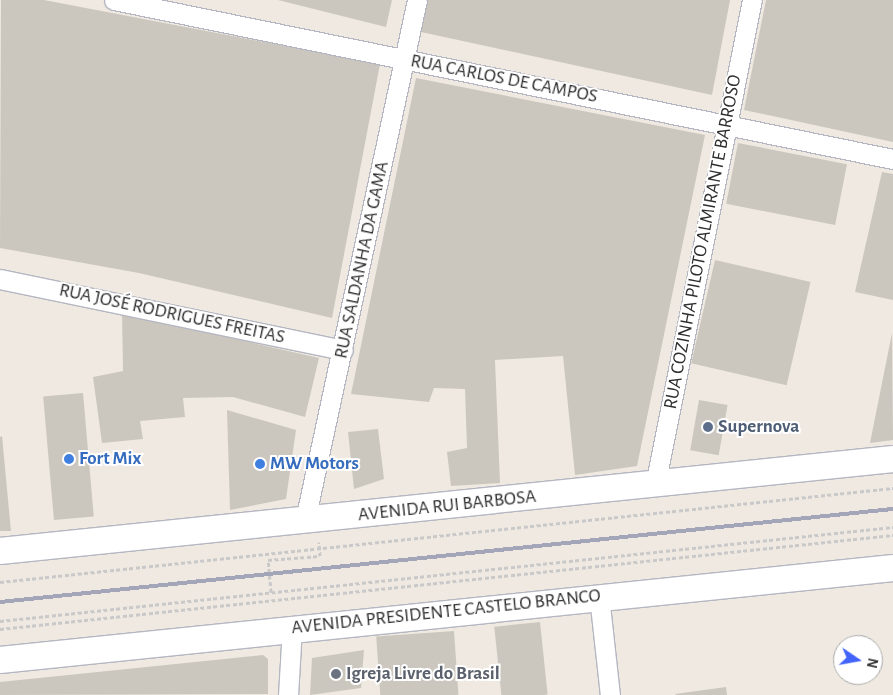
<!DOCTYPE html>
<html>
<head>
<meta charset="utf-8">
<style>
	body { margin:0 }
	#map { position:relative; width:893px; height:695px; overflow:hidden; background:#efe9e1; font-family:"Alegreya Sans",sans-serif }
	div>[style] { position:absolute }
	.building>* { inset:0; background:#cbc7bf; transform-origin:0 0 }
	.path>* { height:3px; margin-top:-1.5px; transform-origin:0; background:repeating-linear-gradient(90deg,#c9c9c9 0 4px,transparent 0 6.5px) }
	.roads { filter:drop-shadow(1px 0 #b4b7c1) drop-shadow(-1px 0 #b4b7c1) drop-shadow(0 1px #b4b7c1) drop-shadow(0 -1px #b4b7c1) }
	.street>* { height:19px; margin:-9.5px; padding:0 9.5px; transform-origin:9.5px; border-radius:9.5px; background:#fff }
	.secondary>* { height:26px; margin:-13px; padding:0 13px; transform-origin:13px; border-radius:13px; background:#fff }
	.rail>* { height:4px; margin:-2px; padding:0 2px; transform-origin:2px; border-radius:2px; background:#a3a6b8 }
	.dots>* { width:14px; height:14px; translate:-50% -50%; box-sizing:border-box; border:2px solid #fff; border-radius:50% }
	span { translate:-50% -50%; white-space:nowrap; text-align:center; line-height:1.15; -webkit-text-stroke:4px #fff; paint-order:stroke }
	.street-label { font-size:19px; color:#2e2e2e }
	.service-label { font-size:19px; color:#4e5e75; font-weight:700 }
	.left { translate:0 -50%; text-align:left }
	.shop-label { font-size:19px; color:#366cbe; font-weight:700 }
	.worship-label { font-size:19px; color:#5b616d; font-weight:700 }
	.north { position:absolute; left:833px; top:635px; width:50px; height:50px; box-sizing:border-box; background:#fff; border:1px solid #ababab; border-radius:50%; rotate:102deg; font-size:14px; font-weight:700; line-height:20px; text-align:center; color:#2e2e2e }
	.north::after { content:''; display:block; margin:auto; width:18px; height:22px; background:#4264fb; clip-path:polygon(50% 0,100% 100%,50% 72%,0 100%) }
</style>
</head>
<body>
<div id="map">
	<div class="building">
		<i style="clip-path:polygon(1px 0,44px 0,380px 64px,332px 318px,139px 273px,0 248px)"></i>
		<i style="clip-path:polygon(278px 0,392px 0,386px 27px)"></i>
		<i style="clip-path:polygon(428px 0,730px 0,712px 95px,421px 32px)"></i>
		<i style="clip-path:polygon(766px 0,893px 0,893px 142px,744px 110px)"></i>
		<i style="clip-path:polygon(416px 78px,705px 135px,637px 466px,575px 475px,563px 356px,495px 360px,500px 483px,451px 486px,447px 452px,467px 448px,465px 389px,434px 388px,429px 402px,351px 394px)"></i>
		<i style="left:738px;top:143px;width:111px;height:62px;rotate:11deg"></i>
		<i style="clip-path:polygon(882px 172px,893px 174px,893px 300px,855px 292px)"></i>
		<i style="left:715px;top:260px;width:98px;height:106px;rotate:13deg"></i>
		<i style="clip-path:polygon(122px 313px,319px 358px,305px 417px,233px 397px,183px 398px,185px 417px,140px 421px,143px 439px,102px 443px,93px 377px,123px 371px)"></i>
		<i style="clip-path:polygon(892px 333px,893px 440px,870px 443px)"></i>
		<i style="left:83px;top:393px;width:124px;height:40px;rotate:85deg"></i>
		<i style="left:699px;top:400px;width:29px;height:51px;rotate:10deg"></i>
		<i style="clip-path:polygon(227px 410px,296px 430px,286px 499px,230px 510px)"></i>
		<i style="clip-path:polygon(378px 429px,384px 479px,354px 489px,348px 432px)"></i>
		<i style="clip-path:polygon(2px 436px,11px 531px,0 531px,0 437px)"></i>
		<i style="left:540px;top:622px;width:73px;height:46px;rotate:84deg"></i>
		<i style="left:454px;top:631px;width:64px;height:78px;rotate:86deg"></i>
		<i style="clip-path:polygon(364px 650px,361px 688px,310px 695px,312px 658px)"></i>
		<i style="clip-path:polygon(263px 655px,268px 659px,268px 694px,0 695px,0 682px)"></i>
		<i style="clip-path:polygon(726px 687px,727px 695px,676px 695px,675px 694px)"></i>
	</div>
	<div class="path">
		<i style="left:0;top:582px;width:898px;rotate:-6.01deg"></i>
		<i style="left:271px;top:592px;width:32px;rotate:-95deg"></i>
		<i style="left:268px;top:560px;width:52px;rotate:-4.4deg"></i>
		<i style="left:320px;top:556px;width:14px;rotate:-94deg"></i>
		<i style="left:0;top:621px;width:898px;rotate:-6.01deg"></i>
		<i style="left:0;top:629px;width:898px;rotate:-6.01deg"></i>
	</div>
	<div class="roads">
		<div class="street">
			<i style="left:114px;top:0;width:795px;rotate:11.54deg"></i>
			<i style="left:0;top:279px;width:350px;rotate:11.7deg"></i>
			<i style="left:655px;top:485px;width:495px;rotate:-78.7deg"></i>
			<i style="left:305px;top:520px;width:532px;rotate:-77.85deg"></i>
			<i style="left:599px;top:596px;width:100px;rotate:83.7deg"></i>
			<i style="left:288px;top:695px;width:67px;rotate:-86.6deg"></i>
		</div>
		<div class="secondary">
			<i style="left:0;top:551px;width:898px;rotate:-5.88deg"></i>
			<i style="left:0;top:660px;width:898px;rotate:-5.88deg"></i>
		</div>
	</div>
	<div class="rail">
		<i style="left:0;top:602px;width:898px;rotate:-5.95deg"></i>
	</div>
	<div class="dots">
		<i style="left:708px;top:427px;background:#5c6f8a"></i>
		<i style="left:69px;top:459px;background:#3f7fe0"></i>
		<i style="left:260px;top:464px;background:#3f7fe0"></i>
		<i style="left:336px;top:674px;background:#6b7280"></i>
	</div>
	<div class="street-label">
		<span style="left:504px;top:79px;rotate:11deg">RUA CARLOS DE CAMPOS</span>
		<span style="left:703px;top:242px;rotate:-79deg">RUA COZINHA PILOTO ALMIRANTE BARROSO</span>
		<span style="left:362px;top:260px;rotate:-78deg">RUA SALDANHA DA GAMA</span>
		<span style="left:172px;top:314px;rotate:12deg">RUA JOSÉ RODRIGUES FREITAS</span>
		<span style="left:447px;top:506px;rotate:-6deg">AVENIDA RUI BARBOSA</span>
		<span style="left:446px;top:612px;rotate:-6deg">AVENIDA PRESIDENTE CASTELO BRANCO</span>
	</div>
	<div class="service-label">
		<span class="left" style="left:718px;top:427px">Supernova</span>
	</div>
	<div class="shop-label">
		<span class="left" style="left:79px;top:459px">Fort Mix</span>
		<span class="left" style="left:270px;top:464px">MW Motors</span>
	</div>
	<div class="worship-label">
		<span class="left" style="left:346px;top:674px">Igreja Livre do Brasil</span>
	</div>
	<div class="north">N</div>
</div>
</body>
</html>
